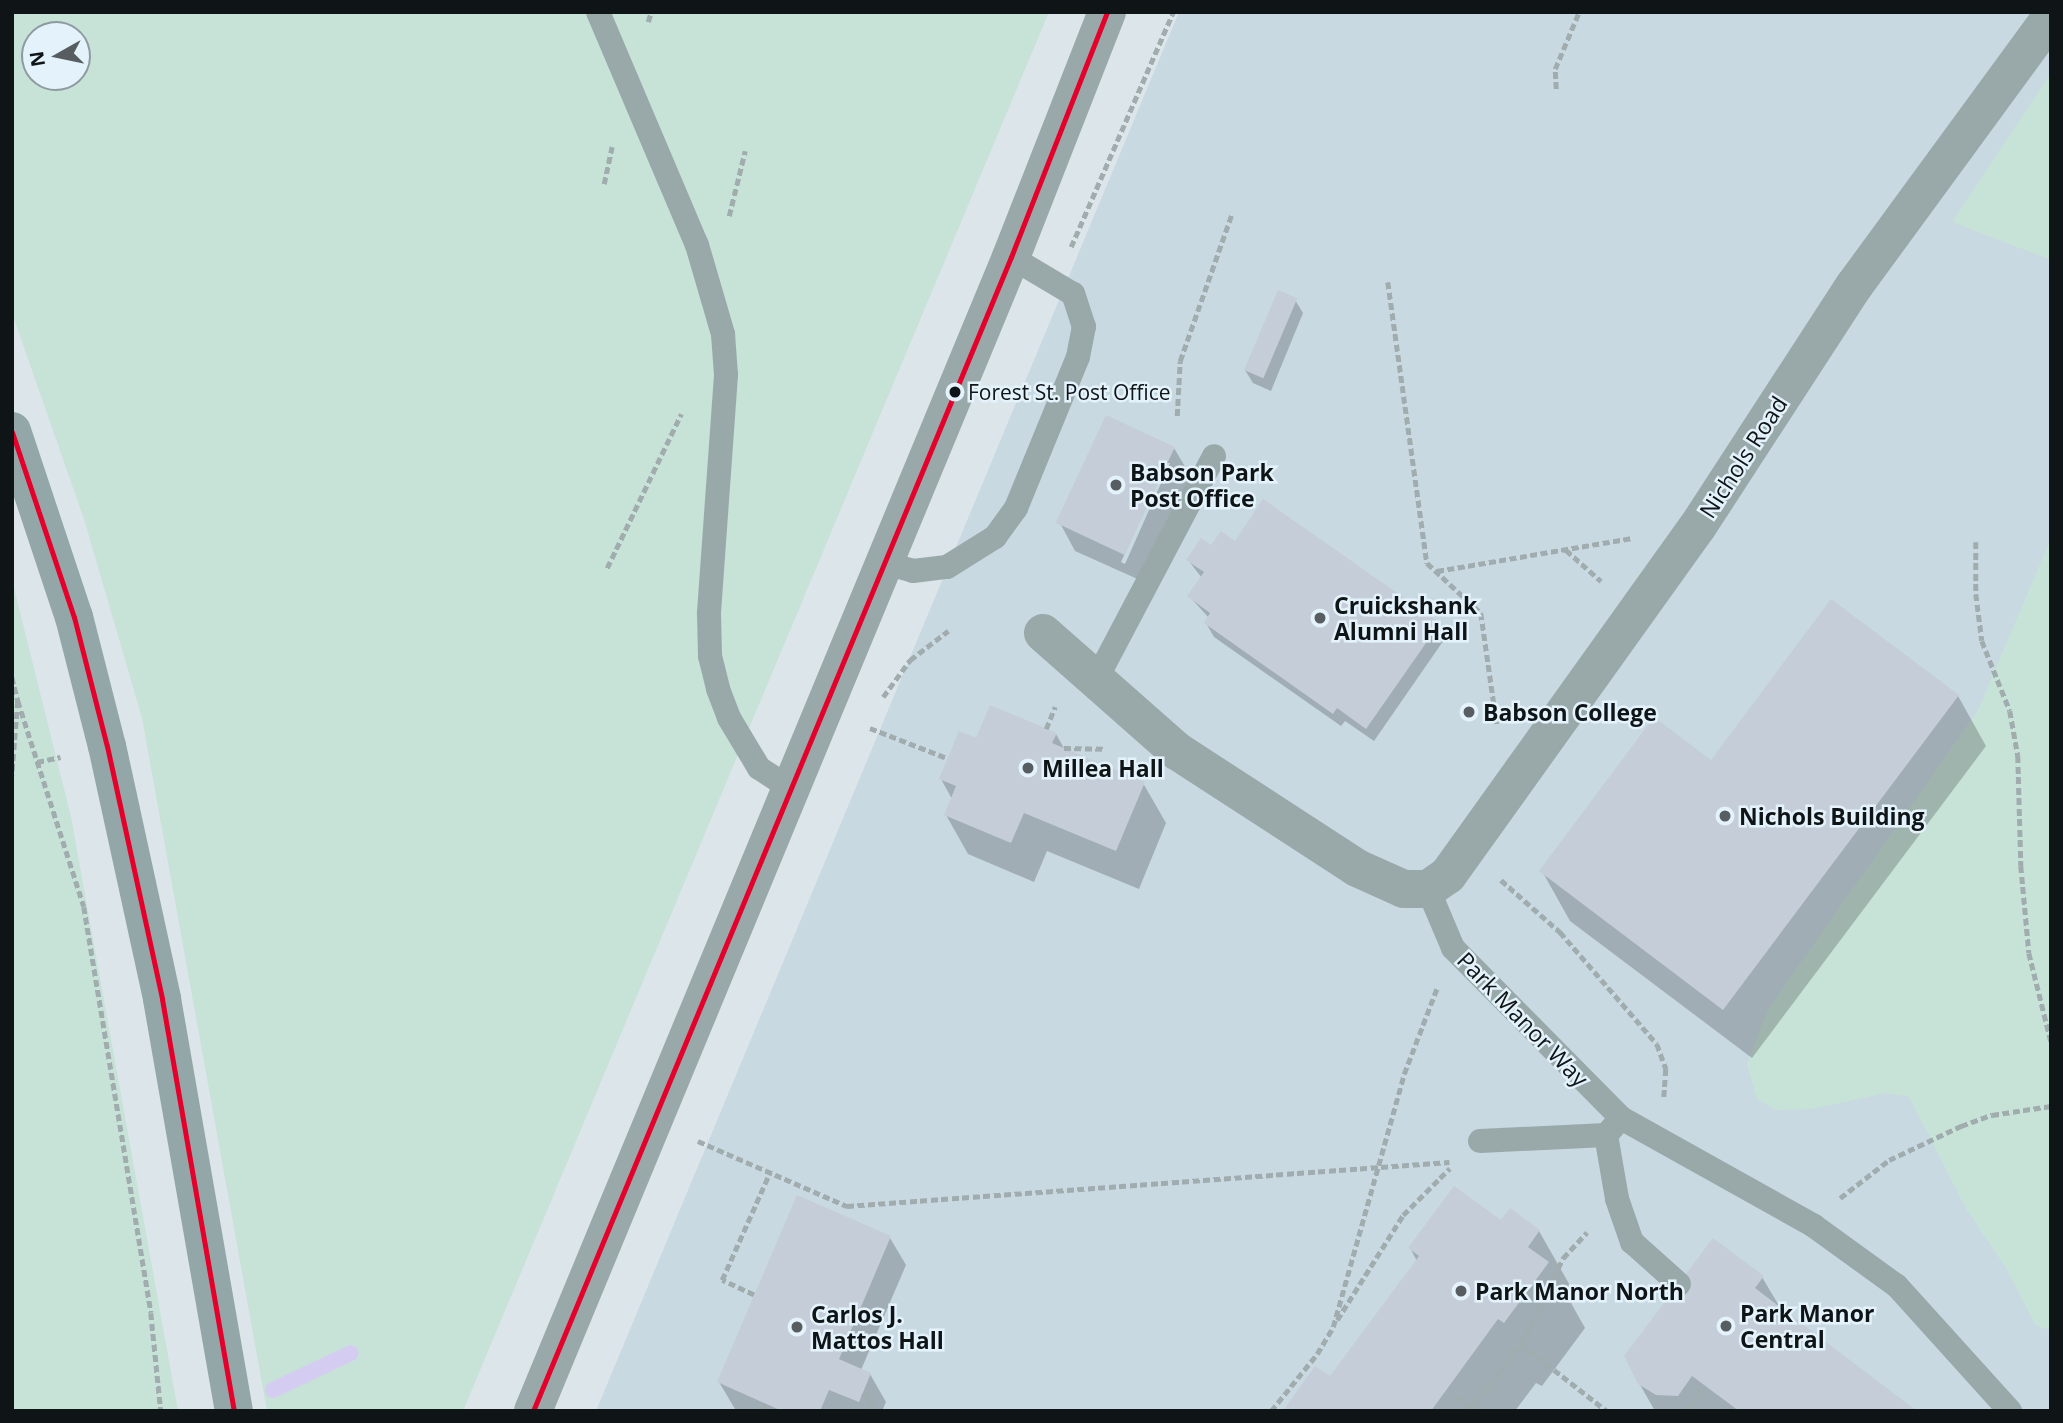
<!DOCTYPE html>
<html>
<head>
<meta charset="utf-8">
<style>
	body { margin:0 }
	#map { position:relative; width:2063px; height:1423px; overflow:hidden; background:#dce5e9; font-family:"Open Sans",sans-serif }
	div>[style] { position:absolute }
	.built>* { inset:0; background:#c8d9e1 }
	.green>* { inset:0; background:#c7e2d7 }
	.shadow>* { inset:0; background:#0003 }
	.stream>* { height:16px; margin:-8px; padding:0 8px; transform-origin:8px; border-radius:8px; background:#d4cdf1 }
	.building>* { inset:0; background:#c4cdd8; transform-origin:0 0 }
	.path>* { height:4.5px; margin-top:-2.25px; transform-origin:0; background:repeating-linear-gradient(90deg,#a0acae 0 7px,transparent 0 10.5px) }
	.service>* { height:24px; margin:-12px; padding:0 12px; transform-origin:12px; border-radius:12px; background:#99a9aa }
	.minor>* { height:38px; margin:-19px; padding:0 19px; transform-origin:19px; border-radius:19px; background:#99a9aa }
	.tertiary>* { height:38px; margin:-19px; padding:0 19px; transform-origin:19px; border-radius:19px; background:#99a9aa }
	.secondary>* { height:38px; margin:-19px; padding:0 19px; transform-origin:19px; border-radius:19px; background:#94a7a8 }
	.bus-1>* { height:5px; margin:-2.5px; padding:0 2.5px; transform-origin:2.5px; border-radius:2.5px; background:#e4002b }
	.dots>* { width:19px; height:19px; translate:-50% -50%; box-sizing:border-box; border:4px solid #e4f3fb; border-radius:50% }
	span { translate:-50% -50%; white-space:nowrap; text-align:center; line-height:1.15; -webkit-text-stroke:5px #e4f3fb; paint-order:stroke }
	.bus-label { font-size:21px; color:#0f1417 }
	.left { translate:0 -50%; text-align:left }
	.street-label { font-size:23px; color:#0f1417 }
	.poi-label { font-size:23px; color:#0f1417; font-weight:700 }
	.frame { position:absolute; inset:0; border:14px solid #0f1417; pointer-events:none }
	.north { position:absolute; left:21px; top:21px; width:70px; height:70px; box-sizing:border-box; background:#e4f3fb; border:2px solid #8f9aa0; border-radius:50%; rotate:261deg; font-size:19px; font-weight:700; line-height:28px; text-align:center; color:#0f1417 }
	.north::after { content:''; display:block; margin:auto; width:24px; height:32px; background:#575d60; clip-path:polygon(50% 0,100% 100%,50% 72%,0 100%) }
</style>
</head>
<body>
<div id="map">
	<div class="built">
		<i style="clip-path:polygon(1179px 12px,2051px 12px,2051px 1411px,596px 1411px)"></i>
	</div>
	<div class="green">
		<i style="clip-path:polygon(evenodd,12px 12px,1049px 12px,463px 1411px,267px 1411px,142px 718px,84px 519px,12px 313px,12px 12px,35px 35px,77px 35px,77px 77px,35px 77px,35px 35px)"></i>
		<i style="clip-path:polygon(2051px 73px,2051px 260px,1952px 222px)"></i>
		<i style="clip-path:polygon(2051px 538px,2051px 1330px,2036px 1326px,2007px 1270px,1966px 1209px,1909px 1097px,1886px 1093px,1812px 1109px,1776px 1110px,1757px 1099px,1747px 1064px,1768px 1009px,1978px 710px)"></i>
		<i style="clip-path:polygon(12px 580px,71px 817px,178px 1411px,12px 1411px)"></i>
	</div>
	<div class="shadow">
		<i style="clip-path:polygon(1295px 300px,1303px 313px,1271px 391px,1253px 383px,1245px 370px)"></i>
		<i style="clip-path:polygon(evenodd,1174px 448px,1190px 475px,1142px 581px,1075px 551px,1060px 523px,1174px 448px,1166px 463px,1170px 463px,1125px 564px,1121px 562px,1166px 463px)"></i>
		<i style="clip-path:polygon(1235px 543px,1438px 624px,1446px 637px,1374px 741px,1345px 721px,1341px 726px,1214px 637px,1206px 623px,1209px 618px,1189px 596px,1202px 578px,1188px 560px,1212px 548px)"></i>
		<i style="clip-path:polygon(1958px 696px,1986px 746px,1752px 1058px,1570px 921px,1542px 871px,1712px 762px)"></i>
		<i style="clip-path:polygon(1056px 734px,1065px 750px,1143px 783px,1166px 823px,1139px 889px,1047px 851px,1034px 882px,968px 854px,946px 815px,952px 799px,941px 779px,977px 740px)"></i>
		<i style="clip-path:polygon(1501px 1223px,1539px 1231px,1576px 1296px,1571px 1303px,1585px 1328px,1542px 1386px,1536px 1383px,1515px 1411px,1285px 1411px,1331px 1379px,1417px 1261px,1410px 1248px)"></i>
		<i style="clip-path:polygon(890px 1238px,906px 1265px,861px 1370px,870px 1374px,886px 1402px,882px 1411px,735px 1409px,719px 1382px)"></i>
		<i style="clip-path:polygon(1762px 1277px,1782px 1311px,1914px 1411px,1655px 1411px,1639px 1383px)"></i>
	</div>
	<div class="stream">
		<i style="left:273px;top:1390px;width:86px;rotate:-25.4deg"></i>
	</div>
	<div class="building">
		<i style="left:1278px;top:290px;width:21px;height:87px;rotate:23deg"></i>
		<i style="left:1106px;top:415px;width:76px;height:119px;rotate:25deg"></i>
		<i style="clip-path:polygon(1263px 499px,1440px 623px,1366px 729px,1337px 708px,1333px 714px,1204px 623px,1210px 613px,1187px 596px,1204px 572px,1186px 560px,1201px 538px,1211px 545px,1221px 531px,1235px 541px)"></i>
		<i style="clip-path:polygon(1831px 599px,1959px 695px,1723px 1010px,1539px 871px,1654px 717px,1711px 760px)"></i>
		<i style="clip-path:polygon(990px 705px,1057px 733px,1052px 743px,1145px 782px,1116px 851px,1024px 813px,1011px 843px,944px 815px,956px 786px,939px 779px,959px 731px,976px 738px)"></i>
		<i style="clip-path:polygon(1454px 1186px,1501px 1220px,1510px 1208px,1540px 1230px,1528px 1247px,1549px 1262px,1504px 1323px,1498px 1319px,1431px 1411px,1283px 1411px,1315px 1366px,1330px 1376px,1419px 1256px,1408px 1248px)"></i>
		<i style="clip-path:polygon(797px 1195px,891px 1236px,839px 1359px,871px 1373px,859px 1402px,829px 1390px,820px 1411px,782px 1411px,717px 1382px)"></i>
		<i style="clip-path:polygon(1713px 1238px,1764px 1276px,1755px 1288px,1917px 1411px,1739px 1411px,1692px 1376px,1678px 1396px,1656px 1395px,1638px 1384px,1624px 1356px)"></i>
	</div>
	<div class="path">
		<i style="left:648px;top:22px;width:10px;rotate:-73deg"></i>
		<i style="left:1556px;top:89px;width:20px;rotate:-93deg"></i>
		<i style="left:1555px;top:69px;width:62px;rotate:-67.2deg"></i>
		<i style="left:604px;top:184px;width:38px;rotate:-78deg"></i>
		<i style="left:729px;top:216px;width:67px;rotate:-76.2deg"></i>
		<i style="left:1071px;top:247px;width:256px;rotate:-66.5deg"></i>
		<i style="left:1388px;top:282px;width:284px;rotate:82.1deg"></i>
		<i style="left:1427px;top:563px;width:74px;rotate:42.8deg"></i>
		<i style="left:1481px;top:613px;width:114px;rotate:81.9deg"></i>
		<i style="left:1177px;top:416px;width:55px;rotate:-86.9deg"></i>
		<i style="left:1180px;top:361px;width:157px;rotate:-70.6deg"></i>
		<i style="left:1976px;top:542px;width:52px;rotate:90deg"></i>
		<i style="left:1976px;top:594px;width:47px;rotate:82.7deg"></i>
		<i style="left:1982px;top:641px;width:75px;rotate:68.2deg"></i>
		<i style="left:2010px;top:711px;width:46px;rotate:79.9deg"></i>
		<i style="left:2018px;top:756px;width:110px;rotate:88.4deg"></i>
		<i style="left:2021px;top:866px;width:87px;rotate:84.7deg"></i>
		<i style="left:2029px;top:953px;width:91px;rotate:76deg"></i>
		<i style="left:1566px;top:550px;width:47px;rotate:41.5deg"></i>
		<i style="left:607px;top:568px;width:171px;rotate:-64.3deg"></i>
		<i style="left:1437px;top:571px;width:198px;rotate:-9.6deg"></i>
		<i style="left:12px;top:677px;width:25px;rotate:76deg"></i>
		<i style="left:18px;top:701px;width:75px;rotate:94.6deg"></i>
		<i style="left:883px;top:697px;width:46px;rotate:-53.9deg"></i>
		<i style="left:910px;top:660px;width:48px;rotate:-37.3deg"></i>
		<i style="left:18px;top:701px;width:216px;rotate:72.2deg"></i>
		<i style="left:84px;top:907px;width:411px;rotate:80.6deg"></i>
		<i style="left:151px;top:1313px;width:99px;rotate:84.2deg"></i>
		<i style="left:870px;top:728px;width:83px;rotate:21.3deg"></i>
		<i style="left:1046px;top:729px;width:24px;rotate:-68deg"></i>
		<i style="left:1064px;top:748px;width:39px;rotate:1deg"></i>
		<i style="left:37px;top:762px;width:24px;rotate:-12deg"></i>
		<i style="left:1501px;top:880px;width:79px;rotate:41.4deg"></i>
		<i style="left:1560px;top:932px;width:148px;rotate:49.1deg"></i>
		<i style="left:1657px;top:1044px;width:27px;rotate:70deg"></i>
		<i style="left:1666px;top:1069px;width:28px;rotate:94deg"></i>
		<i style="left:698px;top:1141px;width:163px;rotate:23.6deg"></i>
		<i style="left:847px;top:1206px;width:604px;rotate:-4.18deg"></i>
		<i style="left:1840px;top:1198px;width:62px;rotate:-37.8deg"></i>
		<i style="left:1889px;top:1160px;width:80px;rotate:-25.3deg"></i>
		<i style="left:1961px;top:1126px;width:33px;rotate:-20deg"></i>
		<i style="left:1992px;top:1115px;width:60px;rotate:-8.7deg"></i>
		<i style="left:754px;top:1295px;width:35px;rotate:-155deg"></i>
		<i style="left:722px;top:1280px;width:118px;rotate:-66deg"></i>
		<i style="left:1337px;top:1320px;width:124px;rotate:-57.8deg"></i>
		<i style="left:1403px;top:1215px;width:66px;rotate:-45deg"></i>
		<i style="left:1521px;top:1344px;width:109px;rotate:37.9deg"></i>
		<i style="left:863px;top:1393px;width:13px;rotate:42deg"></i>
		<i style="left:873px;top:1402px;width:9px;rotate:90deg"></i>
		<i style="left:1456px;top:1396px;width:23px;rotate:40deg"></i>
		<i style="left:762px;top:1411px;width:9px;rotate:-69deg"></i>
		<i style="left:1271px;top:1411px;width:73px;rotate:-51.1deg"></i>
		<i style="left:1317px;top:1354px;width:31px;rotate:-59deg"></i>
		<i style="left:1333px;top:1327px;width:263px;rotate:-74.3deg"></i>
		<i style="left:1404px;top:1074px;width:92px;rotate:-69deg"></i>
		<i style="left:1469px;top:1411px;width:85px;rotate:-52.2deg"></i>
		<i style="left:1521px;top:1344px;width:96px;rotate:-64deg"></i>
		<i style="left:1563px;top:1258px;width:35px;rotate:-47deg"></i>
		<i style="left:1685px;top:1411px;width:32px;rotate:-54deg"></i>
	</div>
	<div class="service">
		<i style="left:598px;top:12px;width:253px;rotate:67deg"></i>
		<i style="left:697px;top:245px;width:93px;rotate:73.7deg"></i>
		<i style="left:723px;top:334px;width:41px;rotate:85.8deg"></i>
		<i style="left:726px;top:375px;width:240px;rotate:94.1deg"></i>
		<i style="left:709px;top:614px;width:42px;rotate:88.6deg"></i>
		<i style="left:710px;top:656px;width:34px;rotate:76deg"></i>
		<i style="left:718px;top:689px;width:31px;rotate:69deg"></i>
		<i style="left:729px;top:718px;width:58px;rotate:59deg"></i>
		<i style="left:759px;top:768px;width:37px;rotate:33deg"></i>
		<i style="left:882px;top:562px;width:32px;rotate:16deg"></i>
		<i style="left:913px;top:571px;width:34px;rotate:-7deg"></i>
		<i style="left:947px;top:567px;width:57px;rotate:-32deg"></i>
		<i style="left:995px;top:537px;width:36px;rotate:-54deg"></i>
		<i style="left:1016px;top:508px;width:163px;rotate:-67.7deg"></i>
		<i style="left:1078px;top:357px;width:31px;rotate:-79deg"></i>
		<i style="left:1084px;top:327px;width:35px;rotate:-108deg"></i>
		<i style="left:1073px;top:294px;width:72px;rotate:-149.2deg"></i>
		<i style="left:1096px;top:680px;width:253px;rotate:-62.2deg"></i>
		<i style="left:1428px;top:889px;width:64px;rotate:67deg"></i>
		<i style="left:1453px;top:948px;width:239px;rotate:45.3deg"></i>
		<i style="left:1621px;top:1118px;width:221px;rotate:29.2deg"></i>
		<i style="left:1814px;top:1226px;width:102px;rotate:35.9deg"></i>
		<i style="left:1897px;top:1286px;width:169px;rotate:47.9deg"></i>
		<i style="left:1621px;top:1118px;width:23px;rotate:131deg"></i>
		<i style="left:1606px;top:1135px;width:65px;rotate:80.2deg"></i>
		<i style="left:1617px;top:1199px;width:46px;rotate:70.8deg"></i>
		<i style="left:1632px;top:1242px;width:63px;rotate:41.8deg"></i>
		<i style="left:1480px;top:1141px;width:126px;rotate:-2.7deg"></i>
	</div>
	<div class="minor">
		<i style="left:1043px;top:633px;width:179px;rotate:41.4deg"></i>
		<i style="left:1177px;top:751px;width:215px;rotate:33deg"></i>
		<i style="left:1357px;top:868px;width:51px;rotate:24.1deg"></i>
		<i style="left:1404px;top:889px;width:24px"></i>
		<i style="left:1428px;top:889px;width:24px;rotate:-35deg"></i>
		<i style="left:1448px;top:875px;width:429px;rotate:-54.4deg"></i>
		<i style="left:1698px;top:526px;width:286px;rotate:-57deg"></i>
		<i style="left:1854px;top:286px;width:333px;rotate:-53.8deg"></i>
	</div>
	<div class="tertiary">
		<i style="left:533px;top:1411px;width:1249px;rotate:-67.5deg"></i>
		<i style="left:1011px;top:257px;width:263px;rotate:-68.6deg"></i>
	</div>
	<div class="secondary">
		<i style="left:12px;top:431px;width:196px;rotate:71.6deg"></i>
		<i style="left:74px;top:617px;width:133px;rotate:75.7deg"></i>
		<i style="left:107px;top:746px;width:259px;rotate:77.7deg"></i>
		<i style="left:162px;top:999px;width:418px;rotate:80.1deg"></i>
	</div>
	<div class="bus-1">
		<i style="left:12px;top:432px;width:195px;rotate:71.5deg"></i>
		<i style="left:74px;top:617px;width:133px;rotate:75.7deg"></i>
		<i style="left:107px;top:746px;width:259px;rotate:77.7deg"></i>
		<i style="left:162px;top:999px;width:418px;rotate:80.1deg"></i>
		<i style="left:533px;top:1411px;width:1249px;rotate:-67.5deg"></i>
		<i style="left:1011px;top:257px;width:263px;rotate:-68.6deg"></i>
	</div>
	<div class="dots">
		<i style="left:955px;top:392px;background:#0f1417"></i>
		<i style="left:1116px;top:485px;background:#575d60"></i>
		<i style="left:1320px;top:618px;background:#575d60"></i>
		<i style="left:1469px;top:712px;background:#575d60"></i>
		<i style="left:1028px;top:768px;background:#575d60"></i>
		<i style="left:1725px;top:816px;background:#575d60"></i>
		<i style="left:1461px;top:1291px;background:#575d60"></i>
		<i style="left:1726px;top:1326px;background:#575d60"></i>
		<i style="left:797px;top:1327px;background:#575d60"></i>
	</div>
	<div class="bus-label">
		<span class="left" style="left:968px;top:392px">Forest St. Post Office</span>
	</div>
	<div class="street-label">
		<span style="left:1743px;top:457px;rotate:-57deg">Nichols Road</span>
		<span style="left:1523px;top:1019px;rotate:46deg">Park Manor Way</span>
	</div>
	<div class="poi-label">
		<span class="left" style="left:1130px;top:485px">Babson Park<br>Post Office</span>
		<span class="left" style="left:1334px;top:618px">Cruickshank<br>Alumni Hall</span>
		<span class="left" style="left:1483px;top:712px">Babson College</span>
		<span class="left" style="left:1042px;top:768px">Millea Hall</span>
		<span class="left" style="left:1739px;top:816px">Nichols Building</span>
		<span class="left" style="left:1475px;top:1291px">Park Manor North</span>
		<span class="left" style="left:1740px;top:1326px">Park Manor<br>Central</span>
		<span class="left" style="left:811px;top:1327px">Carlos J.<br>Mattos Hall</span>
	</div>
	<div class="frame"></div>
	<div class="north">N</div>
</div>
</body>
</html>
